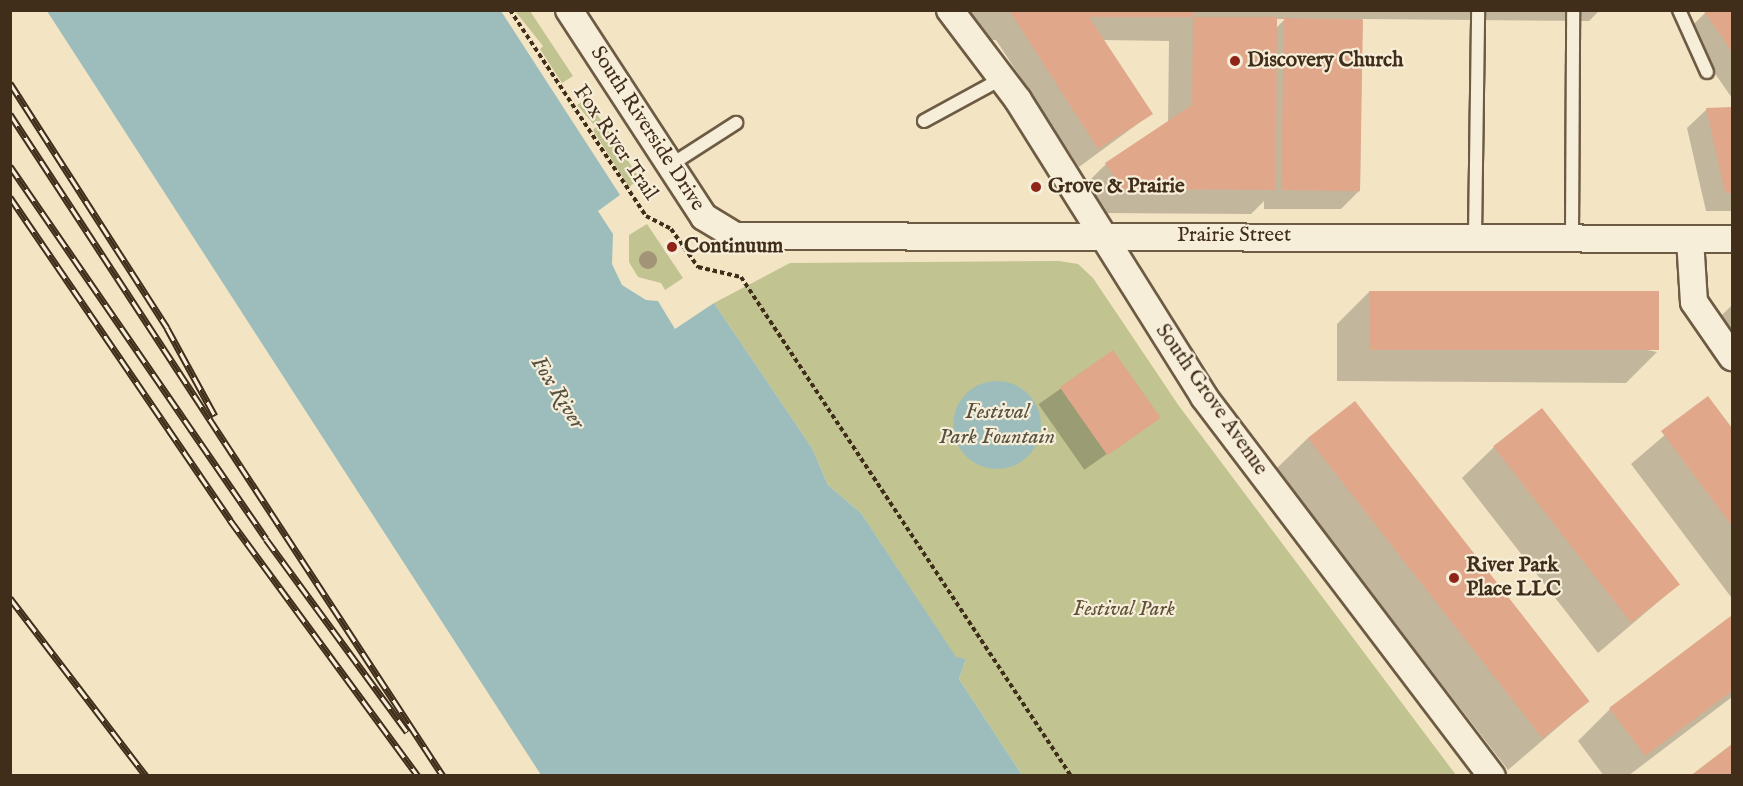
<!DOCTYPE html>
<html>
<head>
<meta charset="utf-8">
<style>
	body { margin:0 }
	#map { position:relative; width:1743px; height:786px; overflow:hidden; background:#f3e5c4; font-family:"IM FELL English",serif }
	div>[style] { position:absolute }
	.green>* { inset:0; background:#c1c390 }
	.water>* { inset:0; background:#9dbdbc }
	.round { border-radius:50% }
	.shadow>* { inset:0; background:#0003; transform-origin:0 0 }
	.building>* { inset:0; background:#e0a78a; transform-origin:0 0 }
	.path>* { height:4px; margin-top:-2px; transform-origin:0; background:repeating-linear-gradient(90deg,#402d1a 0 4.5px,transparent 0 7.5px) }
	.roads { filter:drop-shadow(2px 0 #6d5b44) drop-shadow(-2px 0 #6d5b44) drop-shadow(0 2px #6d5b44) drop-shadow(0 -2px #6d5b44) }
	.lane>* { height:12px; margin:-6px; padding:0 6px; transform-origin:6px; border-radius:6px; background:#f7eed9 }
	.street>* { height:26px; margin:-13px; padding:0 13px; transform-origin:13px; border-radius:13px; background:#f7eed9 }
	.rail>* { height:7px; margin-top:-3.5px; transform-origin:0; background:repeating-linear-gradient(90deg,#f7eed9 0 14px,#402d1a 0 28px); box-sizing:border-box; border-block:2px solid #402d1a }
	.trees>* { width:18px; height:18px; margin:-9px; border-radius:50%; background:#a29477 }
	.dots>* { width:16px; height:16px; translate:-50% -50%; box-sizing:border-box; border:3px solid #f7eed9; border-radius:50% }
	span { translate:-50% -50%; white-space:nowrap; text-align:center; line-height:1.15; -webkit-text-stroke:4.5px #f7eed9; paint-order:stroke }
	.poi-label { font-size:21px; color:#402d1a; font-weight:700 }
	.left { translate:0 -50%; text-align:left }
	.street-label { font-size:21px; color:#402d1a }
	.park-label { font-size:21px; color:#605238; font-style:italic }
	.water-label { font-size:22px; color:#575142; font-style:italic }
	.frame { position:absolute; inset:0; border:12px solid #402d1a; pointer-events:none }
</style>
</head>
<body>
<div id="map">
	<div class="green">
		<i style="clip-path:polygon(515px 11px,530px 11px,573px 76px,562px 83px,540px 49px,543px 46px)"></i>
		<i style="clip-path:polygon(587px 99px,640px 179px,629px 187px,593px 130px,596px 127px,577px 105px)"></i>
		<i style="clip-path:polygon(647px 224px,683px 278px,665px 290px,661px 283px,638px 277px,629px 262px,629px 235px)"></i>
		<i style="clip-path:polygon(1059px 261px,1078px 264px,1093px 278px,1179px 406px,1456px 775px,1022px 775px,959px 679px,966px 659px,956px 658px,861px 513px,828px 485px,812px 448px,714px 303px,790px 263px)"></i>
	</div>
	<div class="water">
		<i style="clip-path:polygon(47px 11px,501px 11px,620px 195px,598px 211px,613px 234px,612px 264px,622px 285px,646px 300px,658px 301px,675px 329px,714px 303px,812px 448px,828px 485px,861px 513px,956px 657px,966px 659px,959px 679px,1022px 775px,541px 775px)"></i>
		<i class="round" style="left:953px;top:381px;width:88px;height:88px"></i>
	</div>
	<div class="shadow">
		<i style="clip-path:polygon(evenodd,969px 10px,1600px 10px,1589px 21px,1362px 19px,1360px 190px,1341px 209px,1264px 209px,1264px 201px,1251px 214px,1099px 213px,1082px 188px,1106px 164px,1168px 123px,1169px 41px,1103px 40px,1151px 114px,1079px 167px,996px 40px,988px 40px,969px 10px,1276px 19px,1285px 19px,1276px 28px,1276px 19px)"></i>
		<i style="clip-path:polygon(1732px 10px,1732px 98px,1686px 32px,1708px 10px)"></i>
		<i style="clip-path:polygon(1707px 109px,1732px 109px,1732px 211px,1706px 211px,1687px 128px)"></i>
		<i style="clip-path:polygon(1369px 292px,1657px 352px,1626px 383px,1337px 381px,1337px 324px)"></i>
		<i style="clip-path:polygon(1732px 305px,1732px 369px,1705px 332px)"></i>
		<i style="left:1113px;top:352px;width:80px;height:91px;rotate:55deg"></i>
		<i style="clip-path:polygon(1708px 398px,1732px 430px,1731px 597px,1631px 464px)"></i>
		<i style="clip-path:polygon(1308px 438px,1586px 703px,1508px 770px,1276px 469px)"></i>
		<i style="clip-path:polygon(1494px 447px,1678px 585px,1598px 653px,1462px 478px)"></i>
		<i style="clip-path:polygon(1732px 617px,1732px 697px,1628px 776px,1604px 776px,1578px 741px,1610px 709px)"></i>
	</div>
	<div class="building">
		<i style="clip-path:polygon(1009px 10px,1193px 10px,1193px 17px,1089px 17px,1153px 114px,1098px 149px)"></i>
		<i style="clip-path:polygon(1732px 10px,1732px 52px,1704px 11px)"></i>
		<i style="clip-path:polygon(1193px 17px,1277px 17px,1276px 190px,1123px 189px,1105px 163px,1192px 105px)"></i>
		<i style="left:1284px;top:18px;width:79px;height:172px;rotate:1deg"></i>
		<i style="clip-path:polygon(1732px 107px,1732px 193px,1725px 193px,1706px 108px)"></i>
		<i style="left:1369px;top:291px;width:290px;height:59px"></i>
		<i style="left:1113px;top:350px;width:83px;height:65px;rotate:55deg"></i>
		<i style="clip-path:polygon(1708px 396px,1732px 428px,1732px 526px,1661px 431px)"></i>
		<i style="left:1355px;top:401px;width:381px;height:60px;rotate:52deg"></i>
		<i style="left:1542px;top:408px;width:224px;height:62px;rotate:52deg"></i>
		<i style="clip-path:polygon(1732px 615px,1732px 691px,1645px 756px,1609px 708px)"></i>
		<i style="clip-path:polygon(1732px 744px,1732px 776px,1691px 776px,1694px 773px)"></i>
	</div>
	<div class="path">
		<i style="left:510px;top:10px;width:247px;rotate:56.6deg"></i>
		<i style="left:646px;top:216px;width:28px;rotate:27deg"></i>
		<i style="left:671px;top:229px;width:47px;rotate:54.6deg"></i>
		<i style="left:698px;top:267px;width:44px;rotate:13.1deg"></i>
		<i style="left:741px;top:277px;width:598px;rotate:56.52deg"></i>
	</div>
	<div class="roads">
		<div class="lane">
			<i style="left:1679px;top:10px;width:68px;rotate:65.7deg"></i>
			<i style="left:924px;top:121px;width:88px;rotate:-28.6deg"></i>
			<i style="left:669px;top:166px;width:80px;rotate:-32.7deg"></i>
			<i style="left:1475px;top:236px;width:224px;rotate:-89.2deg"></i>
			<i style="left:1572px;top:237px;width:227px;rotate:-89.7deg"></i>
		</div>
		<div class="street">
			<i style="left:569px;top:10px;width:247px;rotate:56.9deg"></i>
			<i style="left:704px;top:217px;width:37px;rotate:31deg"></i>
			<i style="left:736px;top:236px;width:996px;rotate:0.17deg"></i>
			<i style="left:950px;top:10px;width:113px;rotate:52.9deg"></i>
			<i style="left:1018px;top:100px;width:350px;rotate:57.9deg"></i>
			<i style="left:1204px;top:397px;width:476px;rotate:52.8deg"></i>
			<i style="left:1690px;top:239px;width:63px;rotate:86.4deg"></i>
			<i style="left:1694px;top:302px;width:67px;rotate:55.4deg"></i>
		</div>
	</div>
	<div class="rail">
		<i style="left:10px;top:83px;width:291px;rotate:57.3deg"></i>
		<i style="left:167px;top:328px;width:100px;rotate:61.4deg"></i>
		<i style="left:10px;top:114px;width:791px;rotate:56.81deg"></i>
		<i style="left:10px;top:166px;width:452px;rotate:55.5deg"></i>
		<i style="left:266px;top:539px;width:239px;rotate:53.8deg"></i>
		<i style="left:10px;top:197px;width:391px;rotate:55.7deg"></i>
		<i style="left:230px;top:520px;width:318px;rotate:53.7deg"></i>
		<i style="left:10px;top:598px;width:224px;rotate:52.6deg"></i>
	</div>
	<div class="trees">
		<i style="left:648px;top:260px"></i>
	</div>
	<div class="dots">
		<i style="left:1235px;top:61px;background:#8f2418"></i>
		<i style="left:1036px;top:187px;background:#8f2418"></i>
		<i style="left:672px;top:247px;background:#8f2418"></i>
		<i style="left:1454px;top:578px;background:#8f2418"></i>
	</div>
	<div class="poi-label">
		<span class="left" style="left:1247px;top:61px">Discovery Church</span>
		<span class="left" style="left:1048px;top:187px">Grove &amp; Prairie</span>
		<span class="left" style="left:684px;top:247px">Continuum</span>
		<span class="left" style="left:1466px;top:578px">River Park<br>Place LLC</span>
	</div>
	<div class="street-label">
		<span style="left:647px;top:129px;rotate:57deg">South Riverside Drive</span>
		<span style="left:615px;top:143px;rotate:56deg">Fox River Trail</span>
		<span style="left:1234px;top:236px">Prairie Street</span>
		<span style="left:1211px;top:400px;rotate:55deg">South Grove Avenue</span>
	</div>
	<div class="park-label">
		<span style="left:1124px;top:610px">Festival Park</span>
	</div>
	<div class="water-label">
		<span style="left:557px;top:393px;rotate:58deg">Fox River</span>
		<span style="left:997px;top:425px">Festival<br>Park Fountain</span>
	</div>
	<div class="frame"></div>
</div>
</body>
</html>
